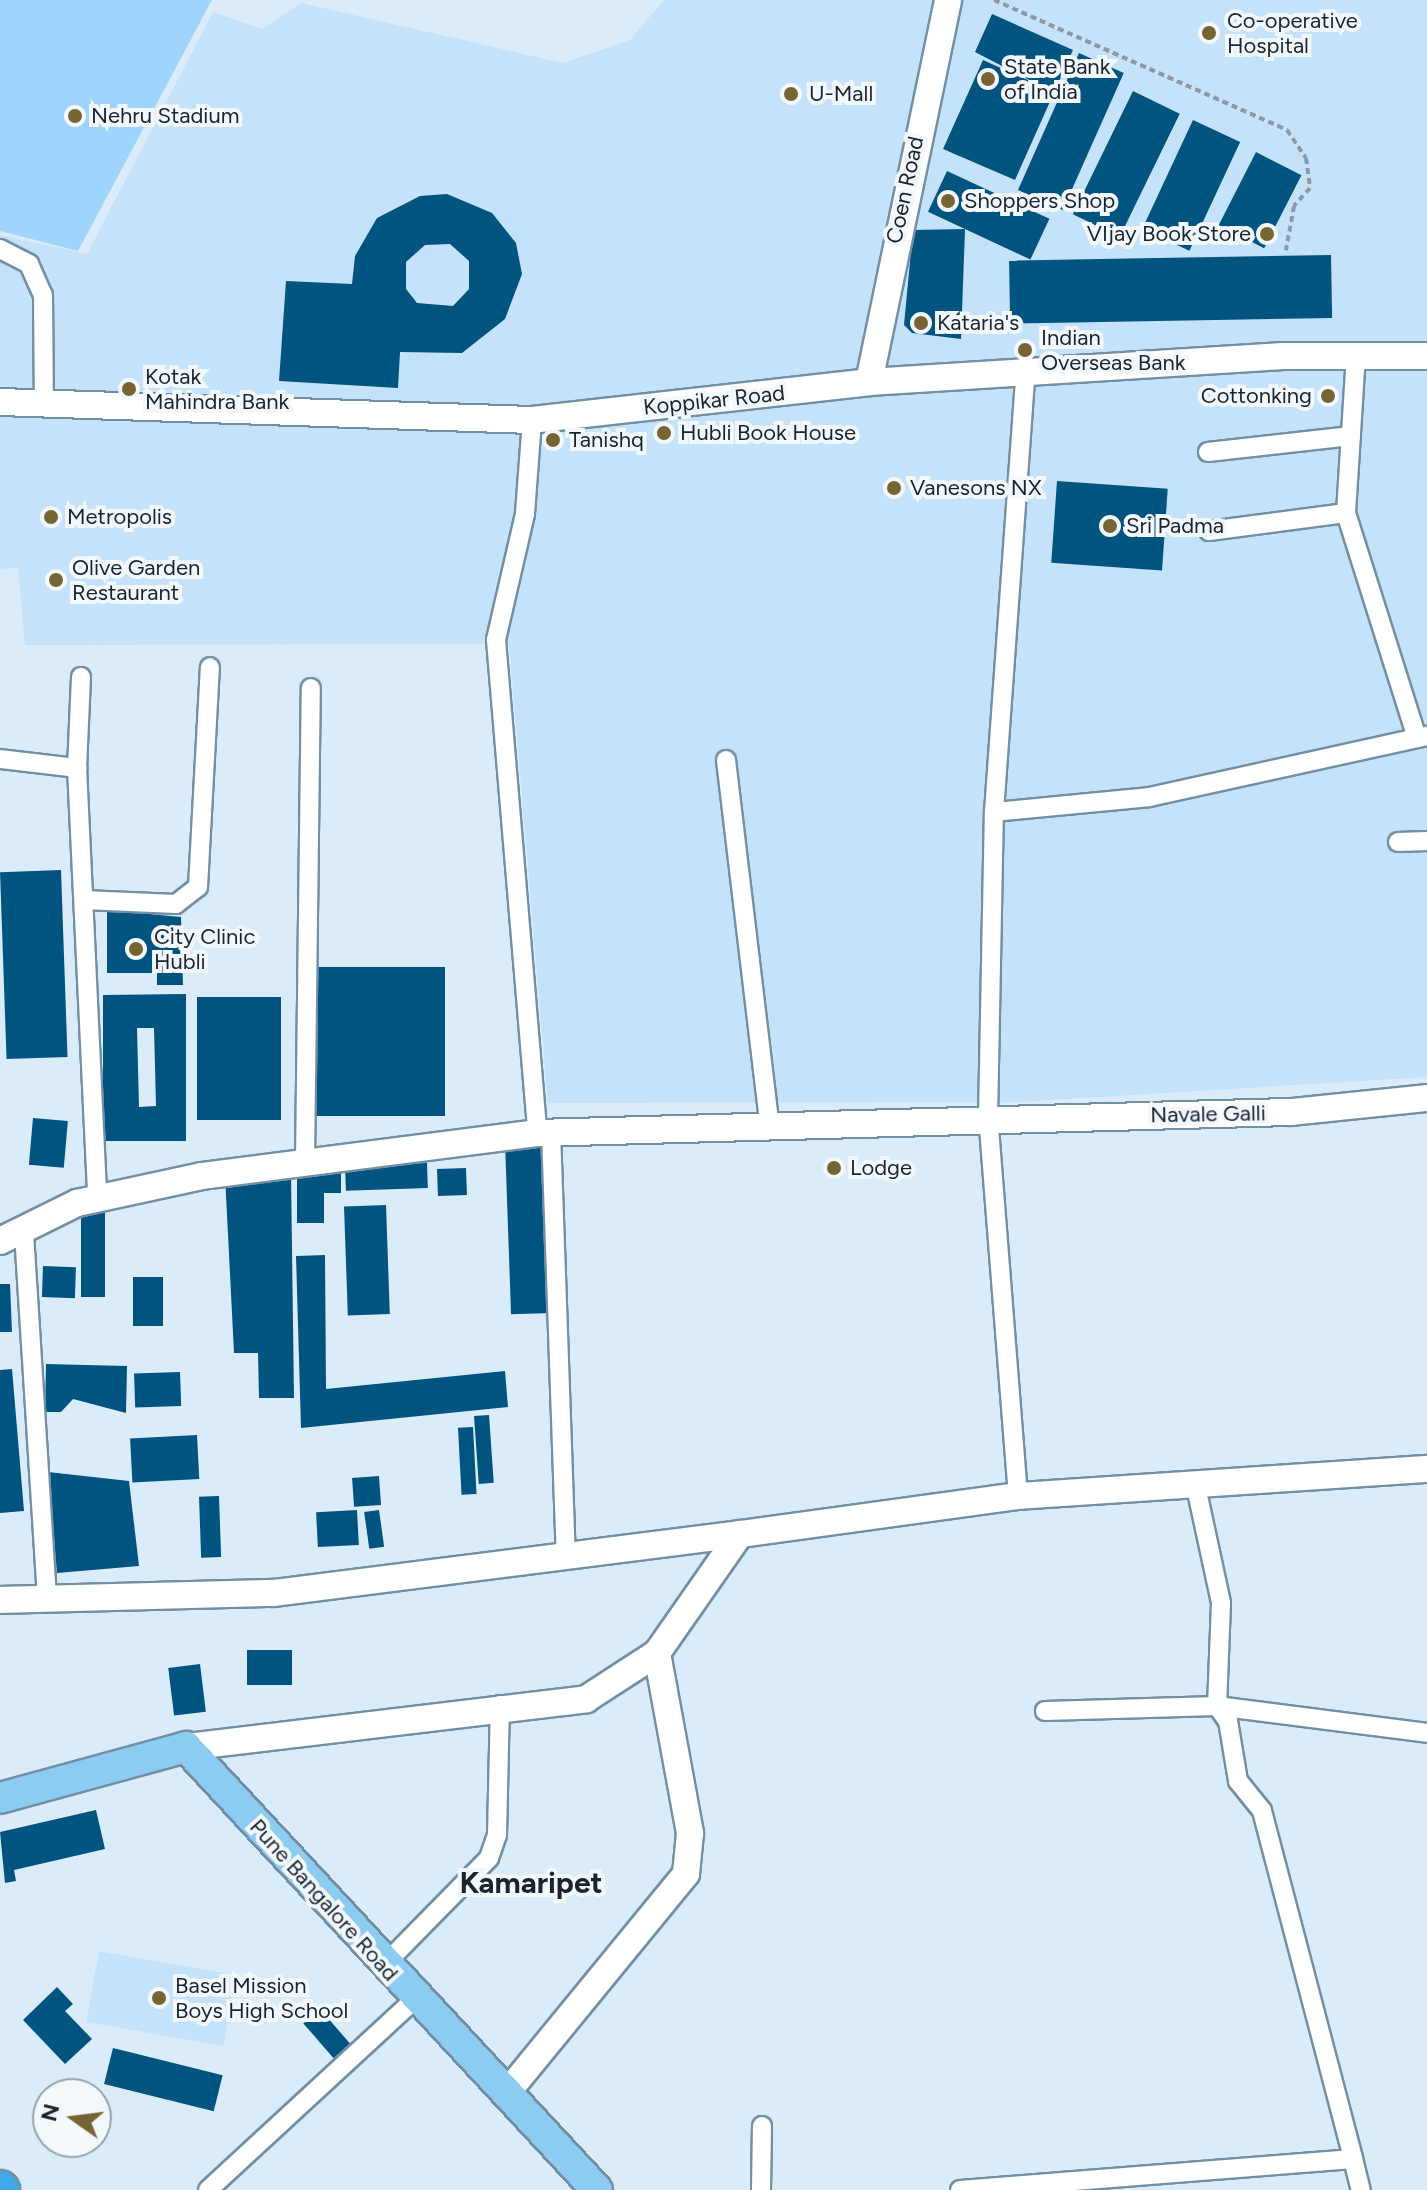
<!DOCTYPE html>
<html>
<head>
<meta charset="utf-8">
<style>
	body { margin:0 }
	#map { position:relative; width:1427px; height:2190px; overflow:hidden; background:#daecfa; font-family:Figtree,sans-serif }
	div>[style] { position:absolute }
	.built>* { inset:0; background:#c4e2f9; transform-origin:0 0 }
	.green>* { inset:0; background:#9fd5fc }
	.building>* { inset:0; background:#00547f; transform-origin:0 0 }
	.path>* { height:4px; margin-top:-2px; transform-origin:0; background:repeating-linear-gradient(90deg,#8b9aa6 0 6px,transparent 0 10px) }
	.roads { filter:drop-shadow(2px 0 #728fa4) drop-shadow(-2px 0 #728fa4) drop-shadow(0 2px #728fa4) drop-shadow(0 -2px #728fa4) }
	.street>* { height:18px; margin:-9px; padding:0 9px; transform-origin:9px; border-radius:9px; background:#fff }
	.secondary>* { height:26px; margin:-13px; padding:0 13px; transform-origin:13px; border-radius:13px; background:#fff }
	.primary>* { height:30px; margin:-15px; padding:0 15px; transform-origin:15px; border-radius:15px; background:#8ccbf2 }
	.highway>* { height:34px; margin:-17px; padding:0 17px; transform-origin:17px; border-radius:17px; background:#40a8e9 }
	.dots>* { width:22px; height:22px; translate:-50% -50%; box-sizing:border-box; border:4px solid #f2f8fc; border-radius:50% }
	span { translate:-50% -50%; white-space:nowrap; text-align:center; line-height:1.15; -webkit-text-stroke:8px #f2f8fc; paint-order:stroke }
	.poi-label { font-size:22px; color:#19242d }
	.left { translate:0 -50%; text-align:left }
	.right { translate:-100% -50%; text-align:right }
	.street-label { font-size:22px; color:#19242d }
	.district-label { font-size:30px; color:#19242d; font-weight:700 }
	.north { position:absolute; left:32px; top:2078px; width:80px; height:80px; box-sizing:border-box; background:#f2f8fc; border:2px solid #9ba3a9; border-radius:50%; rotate:284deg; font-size:22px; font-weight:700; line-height:32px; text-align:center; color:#19242d }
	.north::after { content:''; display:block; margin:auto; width:28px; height:36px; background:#766432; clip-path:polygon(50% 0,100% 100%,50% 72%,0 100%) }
</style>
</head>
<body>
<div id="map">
	<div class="built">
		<i style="clip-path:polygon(664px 0,1427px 0,1427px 1077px,1018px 1102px,548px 1103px,509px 644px,25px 645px,18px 568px,0 569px,0 235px,87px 254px,213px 12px,262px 29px,301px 3px,563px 63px,630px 40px)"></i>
		<i style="left:99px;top:1951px;width:139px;height:72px;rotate:10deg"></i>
	</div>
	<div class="green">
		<i style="clip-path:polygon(0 0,212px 0,78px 251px,0 231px)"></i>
	</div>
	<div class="building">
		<i style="clip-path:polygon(992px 14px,1073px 50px,1015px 180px,943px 149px,983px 60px,1039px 85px,975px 52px)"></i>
		<i style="left:1079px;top:53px;width:49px;height:150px;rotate:24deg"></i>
		<i style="left:1133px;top:91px;width:52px;height:137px;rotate:26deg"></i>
		<i style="left:1193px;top:120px;width:52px;height:120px;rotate:25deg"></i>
		<i style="left:1256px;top:152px;width:51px;height:82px;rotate:27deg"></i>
		<i style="left:947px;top:171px;width:113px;height:45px;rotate:25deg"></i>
		<i style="clip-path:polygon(evenodd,447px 194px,492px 213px,516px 243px,522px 274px,505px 319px,462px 353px,400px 352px,398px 388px,279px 381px,286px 281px,352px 284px,355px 256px,377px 218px,420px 196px,447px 194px,450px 244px,469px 261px,469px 289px,453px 306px,417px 303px,406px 289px,406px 262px,425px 245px,450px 244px)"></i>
		<i style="clip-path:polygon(965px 229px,961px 339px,912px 333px,904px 325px,913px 230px)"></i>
		<i style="left:1331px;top:255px;width:63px;height:322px;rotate:89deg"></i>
		<i style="left:1057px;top:481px;width:111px;height:82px;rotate:4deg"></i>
		<i style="left:61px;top:870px;width:187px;height:61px;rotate:88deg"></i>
		<i style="clip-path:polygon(107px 910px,181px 917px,183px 985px,157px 985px,157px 973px,107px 973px)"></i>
		<i style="left:445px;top:967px;width:149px;height:133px;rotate:90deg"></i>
		<i style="clip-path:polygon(evenodd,186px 994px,186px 1141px,103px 1141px,103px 995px,186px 994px,137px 1028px,154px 1028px,156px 1106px,139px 1107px,137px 1028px)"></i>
		<i style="left:281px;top:997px;width:123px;height:84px;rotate:90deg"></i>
		<i style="left:33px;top:1118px;width:35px;height:47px;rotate:5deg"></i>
		<i style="left:546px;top:1141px;width:172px;height:41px;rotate:88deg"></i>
		<i style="left:427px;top:1163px;width:25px;height:82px;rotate:88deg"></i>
		<i style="left:466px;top:1168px;width:27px;height:29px;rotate:88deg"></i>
		<i style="clip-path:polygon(341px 1170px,341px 1193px,324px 1193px,324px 1223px,297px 1223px,297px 1171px)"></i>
		<i style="clip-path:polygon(291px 1174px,294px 1398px,259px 1398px,258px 1353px,234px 1353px,225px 1175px)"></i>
		<i style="left:386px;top:1205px;width:109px;height:42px;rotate:88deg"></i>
		<i style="left:81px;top:1211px;width:24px;height:86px"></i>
		<i style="clip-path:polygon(325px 1255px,326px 1389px,505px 1371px,508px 1407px,301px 1428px,296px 1256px)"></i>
		<i style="left:43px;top:1266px;width:33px;height:31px;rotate:2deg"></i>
		<i style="left:133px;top:1277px;width:30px;height:49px"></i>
		<i style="clip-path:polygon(0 1284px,10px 1284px,12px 1332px,0 1332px)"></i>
		<i style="clip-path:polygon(46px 1364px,127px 1366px,126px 1413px,73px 1399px,61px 1412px,45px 1412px)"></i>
		<i style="clip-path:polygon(12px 1369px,24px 1511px,0 1513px,0 1370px)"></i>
		<i style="left:180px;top:1372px;width:34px;height:46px;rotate:88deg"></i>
		<i style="left:489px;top:1415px;width:68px;height:15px;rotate:86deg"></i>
		<i style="left:473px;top:1427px;width:67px;height:15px;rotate:87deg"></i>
		<i style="left:197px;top:1435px;width:44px;height:67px;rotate:87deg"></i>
		<i style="clip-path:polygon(48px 1472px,129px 1481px,139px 1566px,57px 1573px)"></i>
		<i style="left:379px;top:1476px;width:29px;height:27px;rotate:86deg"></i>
		<i style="left:219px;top:1496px;width:61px;height:20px;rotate:88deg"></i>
		<i style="left:357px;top:1510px;width:35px;height:41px;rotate:87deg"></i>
		<i style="left:379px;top:1510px;width:37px;height:15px;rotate:82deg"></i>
		<i style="left:247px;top:1650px;width:45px;height:35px"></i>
		<i style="left:200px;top:1664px;width:48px;height:32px;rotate:83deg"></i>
		<i style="clip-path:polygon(96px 1810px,105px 1849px,14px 1870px,16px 1881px,5px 1883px,0 1832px)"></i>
		<i style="clip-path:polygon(57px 1987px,73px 2004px,65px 2011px,92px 2039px,65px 2064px,23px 2020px)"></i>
		<i style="left:320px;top:2009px;width:46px;height:22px;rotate:49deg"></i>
		<i style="left:113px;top:2048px;width:113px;height:37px;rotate:14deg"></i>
	</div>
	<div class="path">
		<i style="left:994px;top:0;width:321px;rotate:23.9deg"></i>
		<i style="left:1287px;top:130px;width:34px;rotate:56deg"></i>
		<i style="left:1306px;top:158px;width:30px;rotate:82deg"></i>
		<i style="left:1310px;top:188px;width:24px;rotate:132deg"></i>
		<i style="left:1294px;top:206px;width:45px;rotate:100.3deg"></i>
	</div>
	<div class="roads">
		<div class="street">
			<i style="left:0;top:249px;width:33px;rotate:27deg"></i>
			<i style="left:29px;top:264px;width:34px;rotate:66deg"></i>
			<i style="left:43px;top:295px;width:108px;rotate:89.5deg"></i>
			<i style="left:1356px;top:354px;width:159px;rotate:93.6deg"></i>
			<i style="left:1346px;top:513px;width:236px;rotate:72.5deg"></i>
			<i style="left:532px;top:420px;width:94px;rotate:94.3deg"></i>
			<i style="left:525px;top:514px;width:129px;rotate:103deg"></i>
			<i style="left:496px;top:640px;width:495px;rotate:85.2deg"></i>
			<i style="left:1208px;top:452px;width:144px;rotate:-6.4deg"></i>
			<i style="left:1209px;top:531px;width:138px;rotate:-7.5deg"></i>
			<i style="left:81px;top:677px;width:91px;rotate:92.5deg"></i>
			<i style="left:77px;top:768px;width:430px;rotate:87.3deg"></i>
			<i style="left:0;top:759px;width:78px;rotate:6.7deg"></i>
			<i style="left:726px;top:760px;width:365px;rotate:83.2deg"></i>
			<i style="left:994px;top:812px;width:156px;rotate:-5.5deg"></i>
			<i style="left:1149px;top:797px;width:285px;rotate:-12.4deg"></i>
			<i style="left:1398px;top:842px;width:29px;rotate:-2deg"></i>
			<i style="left:84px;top:900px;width:92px;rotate:2.5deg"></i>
			<i style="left:176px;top:904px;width:28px;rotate:-38deg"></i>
			<i style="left:198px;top:887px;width:220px;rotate:-86.9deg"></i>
			<i style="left:551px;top:1132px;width:425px;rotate:88deg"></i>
			<i style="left:305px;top:1162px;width:474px;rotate:-89.3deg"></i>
			<i style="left:24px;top:1233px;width:366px;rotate:86.4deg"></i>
			<i style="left:1196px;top:1487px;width:119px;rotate:77.8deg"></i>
			<i style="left:1221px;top:1603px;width:103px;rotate:92.2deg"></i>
			<i style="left:1217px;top:1706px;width:19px;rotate:54deg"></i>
			<i style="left:1228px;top:1721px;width:61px;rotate:80.5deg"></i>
			<i style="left:1238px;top:1781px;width:38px;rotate:51deg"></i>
			<i style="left:1262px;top:1811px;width:360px;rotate:75.3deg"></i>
			<i style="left:1018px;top:1496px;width:378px;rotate:-94.5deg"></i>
			<i style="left:988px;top:1119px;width:307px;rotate:-88.9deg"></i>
			<i style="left:994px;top:812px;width:437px;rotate:-85.9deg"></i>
			<i style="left:1045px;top:1711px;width:172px;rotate:-1.7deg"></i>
			<i style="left:1217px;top:1706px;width:212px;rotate:7.3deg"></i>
			<i style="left:384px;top:1965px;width:150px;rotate:-45.5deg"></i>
			<i style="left:489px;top:1858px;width:24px;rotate:-71deg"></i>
			<i style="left:497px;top:1835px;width:130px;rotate:-88.7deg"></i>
			<i style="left:208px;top:2190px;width:280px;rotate:-42.7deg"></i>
			<i style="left:761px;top:2190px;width:64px;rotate:-89.1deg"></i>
			<i style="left:960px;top:2190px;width:394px;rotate:-4.5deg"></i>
			<i style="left:1353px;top:2159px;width:32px;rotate:76deg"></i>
		</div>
		<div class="secondary">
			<i style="left:869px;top:382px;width:390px;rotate:-78.3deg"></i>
			<i style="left:0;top:402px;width:532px;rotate:1.94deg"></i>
			<i style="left:532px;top:420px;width:339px;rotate:-6.4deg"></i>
			<i style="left:869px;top:382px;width:415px;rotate:-3.6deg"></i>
			<i style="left:1283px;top:356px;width:144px"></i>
			<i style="left:0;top:1241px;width:86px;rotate:-26.3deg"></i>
			<i style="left:77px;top:1203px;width:128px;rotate:-12.2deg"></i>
			<i style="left:202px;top:1176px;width:338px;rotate:-7.3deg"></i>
			<i style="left:537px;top:1133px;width:754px;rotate:-1.6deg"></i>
			<i style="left:1291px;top:1112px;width:137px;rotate:-5.9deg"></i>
			<i style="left:0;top:1600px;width:274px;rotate:-1.5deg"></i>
			<i style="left:274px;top:1593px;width:470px;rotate:-7.2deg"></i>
			<i style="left:186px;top:1747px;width:403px;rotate:-6.8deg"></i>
			<i style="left:586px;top:1699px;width:85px;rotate:-32.9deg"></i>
			<i style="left:657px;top:1653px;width:145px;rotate:-55.1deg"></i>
			<i style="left:740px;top:1534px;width:281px;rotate:-7.8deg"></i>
			<i style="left:1018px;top:1496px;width:410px;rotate:-3.8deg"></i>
			<i style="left:510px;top:2089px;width:278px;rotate:-50.7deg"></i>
			<i style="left:686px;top:1874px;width:41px;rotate:-84.4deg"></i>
			<i style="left:690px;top:1833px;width:183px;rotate:-100.4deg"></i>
		</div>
		<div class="primary">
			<i style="left:0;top:1798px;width:193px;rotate:-15.3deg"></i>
			<i style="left:186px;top:1747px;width:604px;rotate:47.15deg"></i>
		</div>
		<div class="highway">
			<i style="left:0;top:2188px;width:3px;rotate:45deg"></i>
		</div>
	</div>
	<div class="dots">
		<i style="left:1209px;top:33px;background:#766432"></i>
		<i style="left:988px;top:79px;background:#766432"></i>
		<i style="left:791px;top:94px;background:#766432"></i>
		<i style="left:75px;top:116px;background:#766432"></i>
		<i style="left:948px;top:201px;background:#766432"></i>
		<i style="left:1267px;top:234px;background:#766432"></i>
		<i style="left:921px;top:323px;background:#766432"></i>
		<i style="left:1025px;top:350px;background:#766432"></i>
		<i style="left:129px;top:389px;background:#766432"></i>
		<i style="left:1328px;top:396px;background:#766432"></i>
		<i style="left:664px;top:433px;background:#766432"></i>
		<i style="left:553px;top:440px;background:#766432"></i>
		<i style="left:894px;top:488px;background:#766432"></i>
		<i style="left:51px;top:517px;background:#766432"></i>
		<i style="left:1110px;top:526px;background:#766432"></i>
		<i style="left:56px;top:580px;background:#766432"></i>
		<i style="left:136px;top:949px;background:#766432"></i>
		<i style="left:834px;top:1168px;background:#766432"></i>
		<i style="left:159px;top:1998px;background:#766432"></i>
	</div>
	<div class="poi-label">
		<span class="left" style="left:1227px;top:33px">Co-operative<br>Hospital</span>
		<span class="left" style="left:1004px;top:79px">State Bank<br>of India</span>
		<span class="left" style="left:809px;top:94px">U-Mall</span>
		<span class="left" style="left:91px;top:116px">Nehru Stadium</span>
		<span class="left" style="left:964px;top:201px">Shoppers Shop</span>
		<span class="right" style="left:1251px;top:234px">VIjay Book Store</span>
		<span class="left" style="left:937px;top:323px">Kataria's</span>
		<span class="left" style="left:1041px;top:350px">Indian<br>Overseas Bank</span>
		<span class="left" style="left:145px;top:389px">Kotak<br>Mahindra Bank</span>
		<span class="right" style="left:1312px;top:396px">Cottonking</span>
		<span class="left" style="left:680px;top:433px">Hubli Book House</span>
		<span class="left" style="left:569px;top:440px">Tanishq</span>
		<span class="left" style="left:910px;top:488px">Vanesons NX</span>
		<span class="left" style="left:67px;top:517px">Metropolis</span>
		<span class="left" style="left:1126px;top:526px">Sri Padma</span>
		<span class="left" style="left:72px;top:580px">Olive Garden<br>Restaurant</span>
		<span class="left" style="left:154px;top:949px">City Clinic<br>Hubli</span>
		<span class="left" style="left:850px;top:1168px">Lodge</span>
		<span class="left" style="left:175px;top:1998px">Basel Mission<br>Boys High School</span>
	</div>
	<div class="street-label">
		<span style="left:905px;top:190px;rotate:-78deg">Coen Road</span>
		<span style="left:714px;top:400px;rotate:-6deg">Koppikar Road</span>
		<span style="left:1208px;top:1114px;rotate:-1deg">Navale Galli</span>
		<span style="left:324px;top:1900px;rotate:48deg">Pune Bangalore Road</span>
	</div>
	<div class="district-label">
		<span style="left:531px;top:1883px">Kamaripet</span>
	</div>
	<div class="north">N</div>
</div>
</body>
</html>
